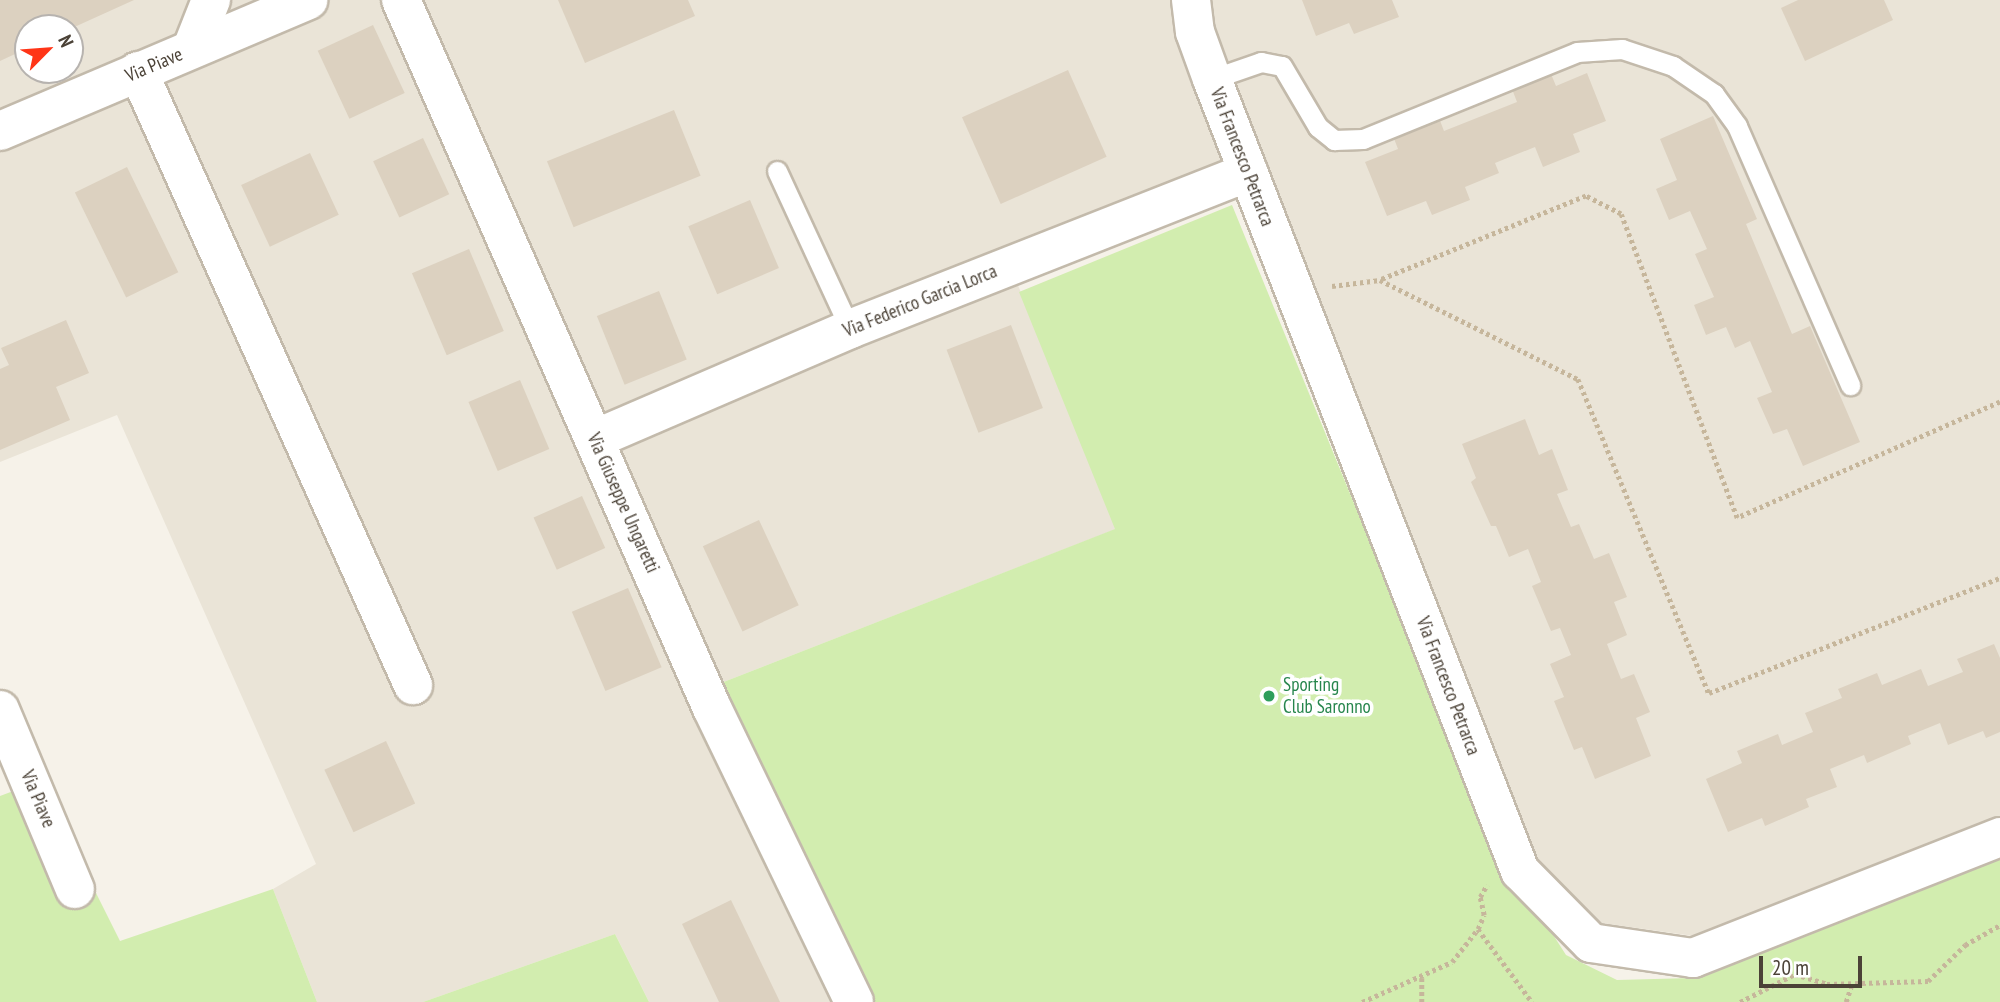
<!DOCTYPE html>
<html>
<head>
<meta charset="utf-8">
<style>
	body { margin:0 }
	#map { position:relative; width:2000px; height:1002px; overflow:hidden; background:#f6f2e9; font-family:"PT Sans Narrow",sans-serif }
	div>[style] { position:absolute }
	.residential>* { inset:0; background:#eae4d7 }
	.green>* { inset:0; background:#d2edaf }
	.building>* { inset:0; background:#dcd1c0; transform-origin:0 0 }
	.path>* { height:4.5px; margin-top:-2.25px; transform-origin:0; background:repeating-linear-gradient(90deg,#c6b69b 0 3.5px,transparent 0 7px) }
	.roads { filter:drop-shadow(2px 0 #c3baab) drop-shadow(-2px 0 #c3baab) drop-shadow(0 2px #c3baab) drop-shadow(0 -2px #c3baab) }
	.service>* { height:19px; margin:-9.5px; padding:0 9.5px; transform-origin:9.5px; border-radius:9.5px; background:#fff }
	.minor>* { height:38px; margin:-19px; padding:0 19px; transform-origin:19px; border-radius:19px; background:#fff }
	.tertiary>* { height:38px; margin:-19px; padding:0 19px; transform-origin:19px; border-radius:19px; background:#fff }
	.dots>* { width:19px; height:19px; translate:-50% -50%; box-sizing:border-box; border:4px solid #fff; border-radius:50% }
	span { translate:-50% -50%; white-space:nowrap; text-align:center; line-height:1.15; -webkit-text-stroke:7px #fff; paint-order:stroke }
	.street-label { font-size:19px; color:#4b4237 }
	.leisure-label { font-size:19px; color:#27864d }
	.left { translate:0 -50%; text-align:left }
	.north { position:absolute; left:14px; top:14px; width:70px; height:70px; box-sizing:border-box; background:#fff; border:2px solid #b7b3af; border-radius:50%; rotate:65deg; font-size:19px; font-weight:700; line-height:28px; text-align:center; color:#4b4237 }
	.north::after { content:''; display:block; margin:auto; width:24px; height:32px; background:#ff3517; clip-path:polygon(50% 0,100% 100%,50% 72%,0 100%) }
	.scale { position:absolute; left:1759px; top:956px; width:103px; height:32px; box-sizing:border-box; border:4px solid #4b4237; border-top:0; padding-left:9px; font-size:21px; line-height:24px; white-space:nowrap; color:#4b4237; -webkit-text-stroke:5px #fff; paint-order:stroke }
</style>
</head>
<body>
<div id="map">
	<div class="residential">
		<i style="clip-path:polygon(evenodd,0 0,2000px 0,2000px 817px,1701px 937px,1594px 922px,1542px 870px,1254px 152px,1003px 248px,1116px 529px,721px 683px,840px 1002px,649px 1002px,615px 934px,423px 1002px,317px 1002px,273px 889px,316px 864px,117px 415px,0 462px,0 0,28px 28px,70px 28px,70px 70px,28px 70px,28px 28px)"></i>
	</div>
	<div class="green">
		<i style="clip-path:polygon(1232px 205px,1490px 836px,1566px 955px,1617px 980px,1692px 978px,2000px 859px,2000px 1002px,867px 1002px,721px 683px,1115px 529px,1019px 292px)"></i>
		<i style="clip-path:polygon(40px 781px,120px 941px,273px 889px,317px 1002px,0 1002px,0 796px)"></i>
		<i style="clip-path:polygon(615px 934px,649px 1002px,423px 1002px)"></i>
	</div>
	<div class="building">
		<i style="clip-path:polygon(0 0,134px 0,70px 29px,28px 28px,28px 48px,0 61px)"></i>
		<i style="clip-path:polygon(558px 0,688px 0,695px 16px,585px 63px)"></i>
		<i style="clip-path:polygon(1302px 0,1392px 0,1399px 17px,1354px 34px,1349px 23px,1316px 36px)"></i>
		<i style="clip-path:polygon(1798px 0,1884px 0,1893px 20px,1805px 61px,1781px 8px)"></i>
		<i style="left:373px;top:25px;width:75px;height:61px;rotate:65deg"></i>
		<i style="left:1068px;top:70px;width:95px;height:116px;rotate:66deg"></i>
		<i style="clip-path:polygon(1587px 73px,1606px 121px,1573px 134px,1580px 152px,1543px 167px,1535px 147px,1495px 163px,1499px 173px,1465px 187px,1470px 200px,1432px 215px,1426px 201px,1387px 216px,1365px 162px,1398px 149px,1393px 136px,1439px 118px,1444px 131px,1517px 102px,1512px 89px,1551px 74px,1556px 86px)"></i>
		<i style="left:674px;top:110px;width:71px;height:137px;rotate:68deg"></i>
		<i style="clip-path:polygon(1713px 116px,1757px 219px,1746px 224px,1792px 334px,1810px 326px,1860px 442px,1803px 466px,1787px 429px,1773px 434px,1757px 398px,1772px 392px,1750px 341px,1735px 348px,1726px 327px,1706px 335px,1694px 305px,1714px 297px,1695px 254px,1707px 249px,1690px 211px,1669px 220px,1656px 189px,1677px 180px,1660px 139px)"></i>
		<i style="left:423px;top:138px;width:62px;height:55px;rotate:65deg"></i>
		<i style="left:310px;top:153px;width:68px;height:76px;rotate:65deg"></i>
		<i style="left:127px;top:167px;width:117px;height:58px;rotate:64deg"></i>
		<i style="left:750px;top:200px;width:74px;height:67px;rotate:67deg"></i>
		<i style="left:469px;top:249px;width:89px;height:62px;rotate:67deg"></i>
		<i style="left:659px;top:291px;width:74px;height:67px;rotate:68deg"></i>
		<i style="clip-path:polygon(66px 320px,89px 373px,56px 387px,70px 420px,0 450px,0 369px,9px 365px,1px 348px)"></i>
		<i style="left:1011px;top:325px;width:89px;height:69px;rotate:69deg"></i>
		<i style="left:520px;top:380px;width:75px;height:56px;rotate:67deg"></i>
		<i style="clip-path:polygon(1525px 419px,1539px 455px,1552px 449px,1568px 490px,1557px 494px,1571px 527px,1579px 524px,1594px 559px,1609px 553px,1627px 597px,1614px 602px,1627px 635px,1607px 644px,1621px 679px,1634px 674px,1650px 712px,1636px 718px,1651px 756px,1595px 779px,1582px 747px,1574px 750px,1554px 701px,1564px 697px,1550px 664px,1571px 655px,1560px 628px,1551px 631px,1532px 586px,1541px 582px,1528px 549px,1509px 557px,1496px 526px,1491px 526px,1471px 482px,1476px 478px,1462px 444px)"></i>
		<i style="left:582px;top:496px;width:57px;height:53px;rotate:66deg"></i>
		<i style="left:759px;top:520px;width:94px;height:62px;rotate:65deg"></i>
		<i style="left:628px;top:588px;width:86px;height:61px;rotate:67deg"></i>
		<i style="clip-path:polygon(1994px 644px,2000px 658px,2000px 732px,1986px 738px,1983px 731px,1948px 745px,1940px 723px,1908px 736px,1911px 744px,1867px 763px,1864px 755px,1830px 769px,1837px 787px,1806px 799px,1809px 807px,1765px 826px,1762px 818px,1728px 832px,1706px 779px,1742px 763px,1737px 751px,1778px 734px,1782px 745px,1813px 732px,1805px 713px,1842px 698px,1838px 689px,1877px 673px,1882px 685px,1921px 669px,1928px 686px,1963px 672px,1957px 659px)"></i>
		<i style="left:386px;top:741px;width:69px;height:68px;rotate:65deg"></i>
		<i style="clip-path:polygon(731px 900px,780px 1002px,719px 1002px,682px 924px)"></i>
	</div>
	<div class="path">
		<i style="left:1332px;top:286px;width:48px;rotate:-7.1deg"></i>
		<i style="left:2000px;top:402px;width:287px;rotate:156.2deg"></i>
		<i style="left:1737px;top:518px;width:325px;rotate:-110.9deg"></i>
		<i style="left:1621px;top:214px;width:39px;rotate:-153deg"></i>
		<i style="left:1586px;top:196px;width:222px;rotate:157.8deg"></i>
		<i style="left:1380px;top:280px;width:221px;rotate:26.6deg"></i>
		<i style="left:1578px;top:379px;width:340px;rotate:67.4deg"></i>
		<i style="left:1709px;top:693px;width:313px;rotate:-21.6deg"></i>
		<i style="left:1478px;top:929px;width:91px;rotate:53.5deg"></i>
		<i style="left:1422px;top:978px;width:24px;rotate:90deg"></i>
		<i style="left:1362px;top:1002px;width:98px;rotate:-24deg"></i>
		<i style="left:1452px;top:962px;width:42px;rotate:-51.8deg"></i>
		<i style="left:1478px;top:929px;width:15px;rotate:-67deg"></i>
		<i style="left:1484px;top:915px;width:18px;rotate:-103deg"></i>
		<i style="left:1480px;top:897px;width:14px;rotate:-60deg"></i>
		<i style="left:1740px;top:1002px;width:62px;rotate:-27deg"></i>
		<i style="left:1795px;top:974px;width:34px;rotate:17deg"></i>
		<i style="left:1827px;top:984px;width:101px;rotate:-1.7deg"></i>
		<i style="left:1928px;top:981px;width:52px;rotate:-44.2deg"></i>
		<i style="left:1965px;top:945px;width:40px;rotate:-29.7deg"></i>
		<i style="left:1846px;top:1002px;width:20px;rotate:-72deg"></i>
	</div>
	<div class="roads">
		<div class="service">
			<i style="left:1212px;top:79px;width:52px;rotate:-19.1deg"></i>
			<i style="left:1261px;top:62px;width:21px;rotate:11deg"></i>
			<i style="left:1282px;top:66px;width:71px;rotate:59.5deg"></i>
			<i style="left:1318px;top:127px;width:21px;rotate:39deg"></i>
			<i style="left:1334px;top:140px;width:29px;rotate:-2deg"></i>
			<i style="left:1363px;top:139px;width:231px;rotate:-22.1deg"></i>
			<i style="left:1577px;top:52px;width:45px;rotate:-3.8deg"></i>
			<i style="left:1622px;top:49px;width:54px;rotate:18.4deg"></i>
			<i style="left:1673px;top:66px;width:50px;rotate:34.3deg"></i>
			<i style="left:1714px;top:94px;width:39px;rotate:54deg"></i>
			<i style="left:1737px;top:126px;width:283px;rotate:66.4deg"></i>
			<i style="left:777px;top:171px;width:174px;rotate:65.2deg"></i>
		</div>
		<div class="minor">
			<i style="left:401px;top:0;width:773px;rotate:66.29deg"></i>
			<i style="left:712px;top:708px;width:326px;rotate:64.2deg"></i>
			<i style="left:1191px;top:0;width:32px;rotate:83deg"></i>
			<i style="left:1195px;top:32px;width:50px;rotate:70.1deg"></i>
			<i style="left:1212px;top:79px;width:850px;rotate:68.75deg"></i>
			<i style="left:1520px;top:871px;width:101px;rotate:45.4deg"></i>
			<i style="left:1591px;top:943px;width:103px;rotate:8.4deg"></i>
			<i style="left:1693px;top:958px;width:330px;rotate:-21.5deg"></i>
			<i style="left:192px;top:48px;width:52px;rotate:-68.4deg"></i>
			<i style="left:138px;top:71px;width:673px;rotate:65.87deg"></i>
			<i style="left:595px;top:439px;width:278px;rotate:-23.3deg"></i>
			<i style="left:850px;top:329px;width:428px;rotate:-21.5deg"></i>
			<i style="left:0;top:710px;width:194px;rotate:67.3deg"></i>
		</div>
		<div class="tertiary">
			<i style="left:0;top:131px;width:335px;rotate:-23deg"></i>
		</div>
	</div>
	<div class="dots">
		<i style="left:1269px;top:696px;background:#2e9e5b"></i>
	</div>
	<div class="street-label">
		<span style="left:154px;top:65px;rotate:-23deg">Via Piave</span>
		<span style="left:1242px;top:157px;rotate:69deg">Via Francesco Petrarca</span>
		<span style="left:920px;top:301px;rotate:-22deg">Via Federico Garcia Lorca</span>
		<span style="left:623px;top:503px;rotate:66deg">Via Giuseppe Ungaretti</span>
		<span style="left:1448px;top:686px;rotate:69deg">Via Francesco Petrarca</span>
		<span style="left:38px;top:799px;rotate:67deg">Via Piave</span>
	</div>
	<div class="leisure-label">
		<span class="left" style="left:1283px;top:696px">Sporting<br>Club Saronno</span>
	</div>
	<div class="north">N</div>
	<div class="scale">20 m</div>
</div>
</body>
</html>
